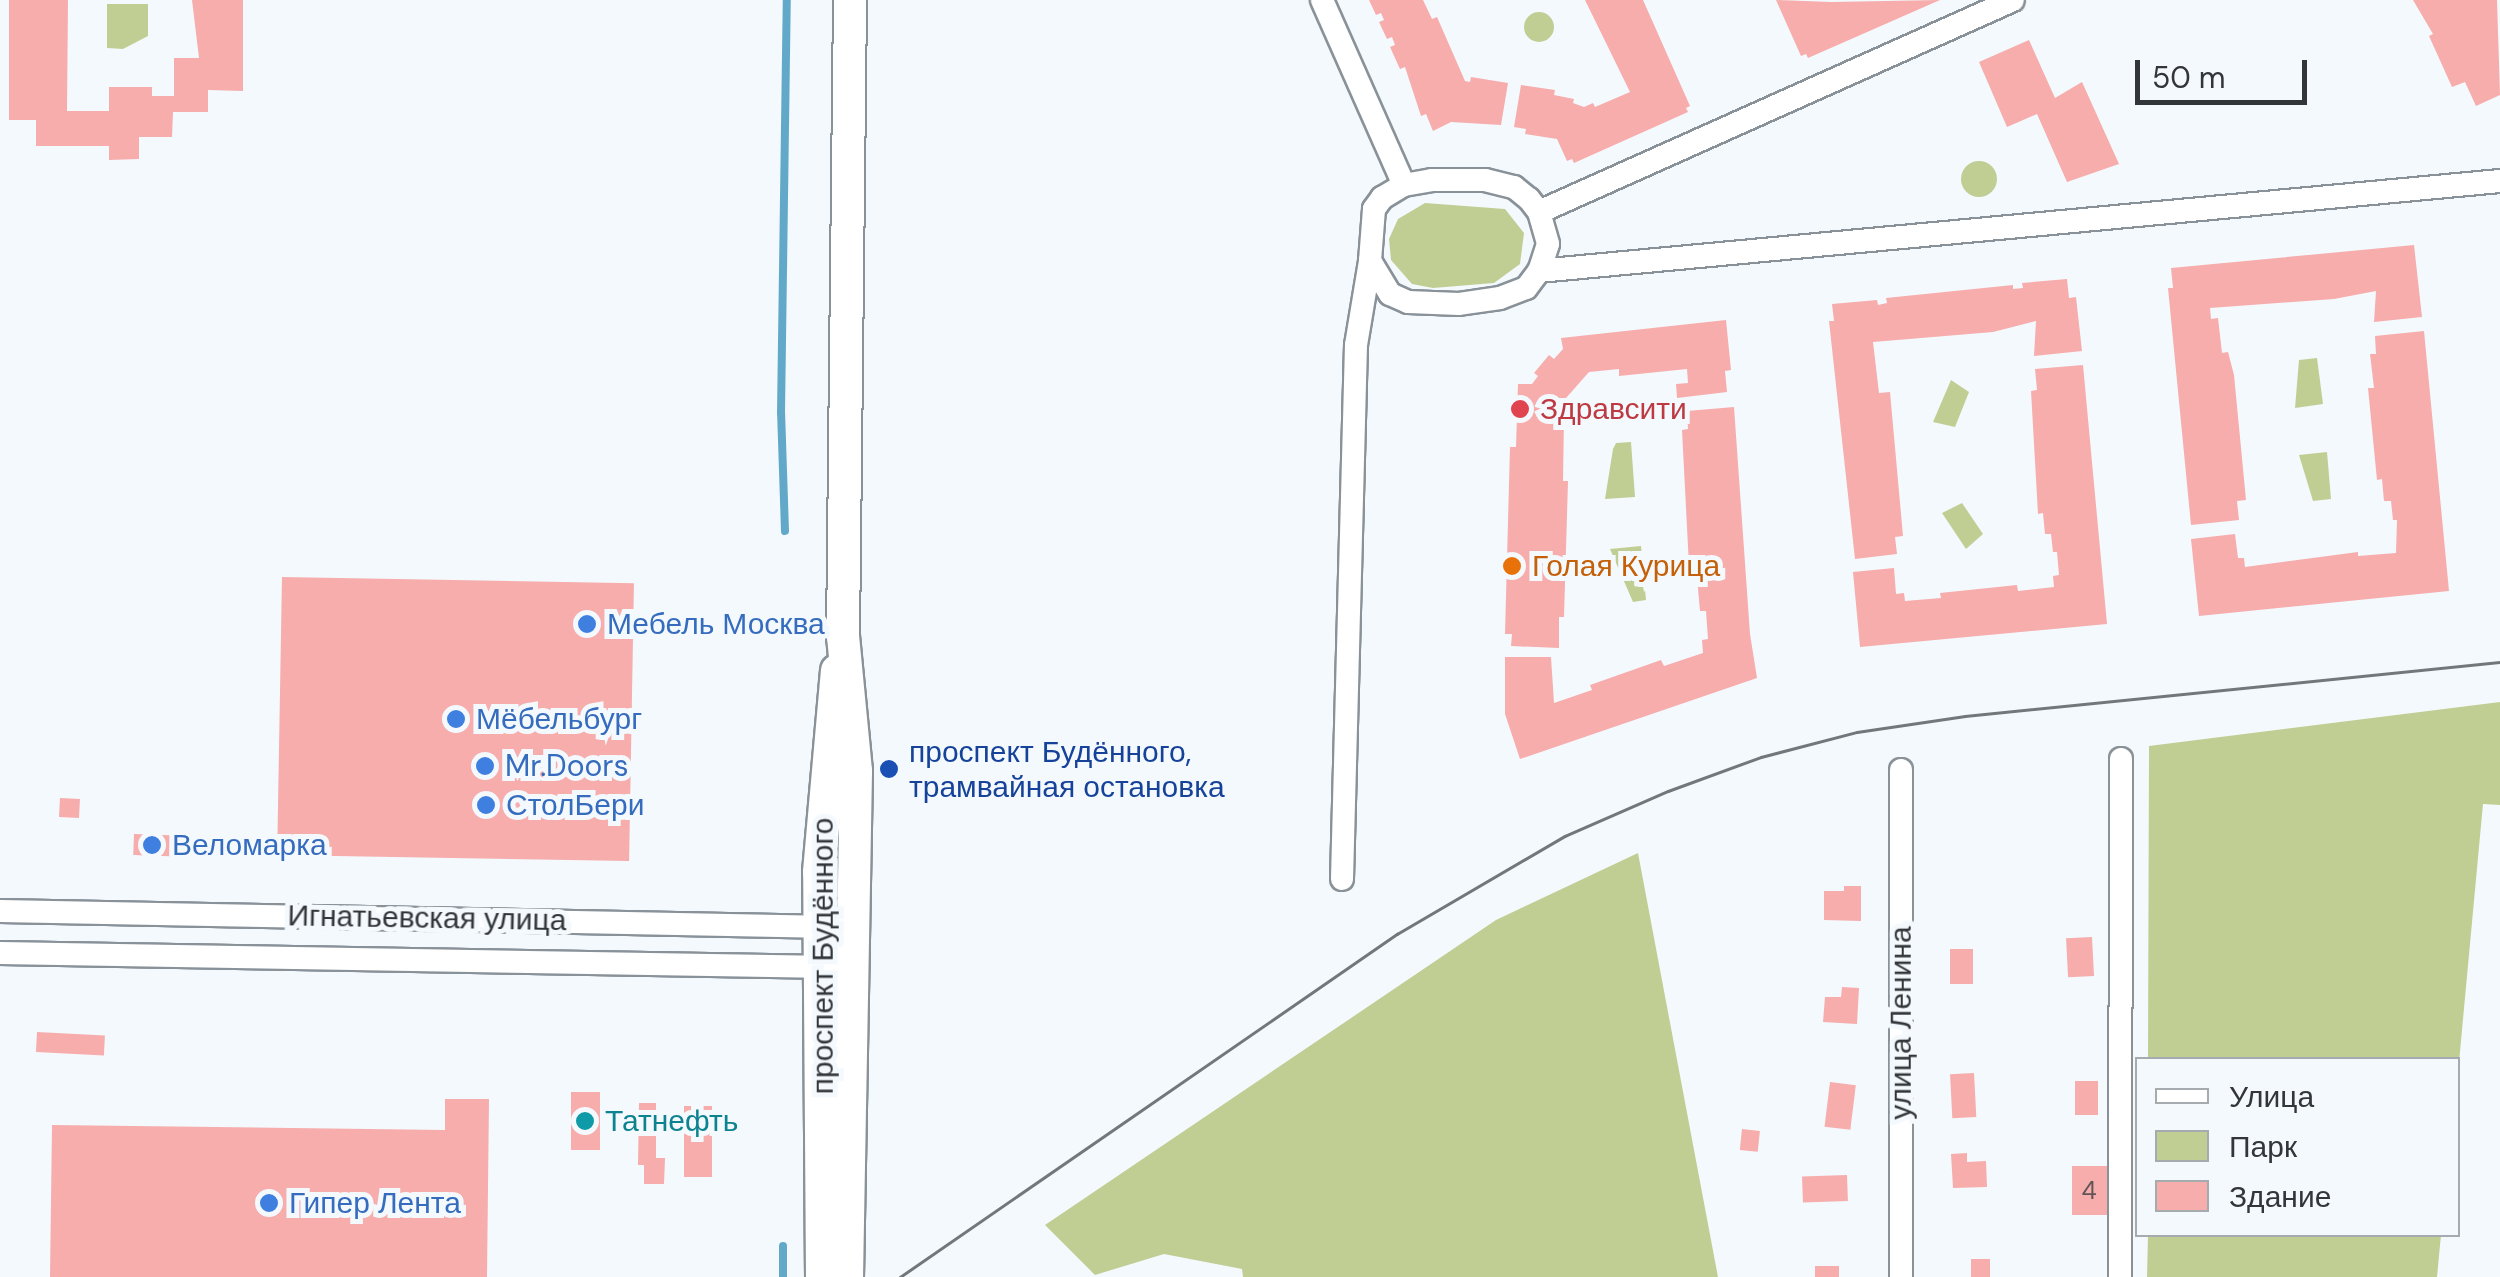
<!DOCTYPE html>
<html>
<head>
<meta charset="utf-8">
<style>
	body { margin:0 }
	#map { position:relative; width:2500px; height:1277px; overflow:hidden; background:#f4f9fe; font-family:"DM Sans",sans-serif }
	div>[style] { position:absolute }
	.green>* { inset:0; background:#c0ce93 }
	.round { border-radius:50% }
	.stream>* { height:8px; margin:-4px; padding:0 4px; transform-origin:4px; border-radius:4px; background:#62a9c9 }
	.building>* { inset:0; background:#f6adac; transform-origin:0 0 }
	.roads { filter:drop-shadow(2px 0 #899299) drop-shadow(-2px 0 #899299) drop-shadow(0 2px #899299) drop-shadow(0 -2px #899299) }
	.street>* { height:22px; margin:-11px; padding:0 11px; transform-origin:11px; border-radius:11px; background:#fff }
	.secondary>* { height:32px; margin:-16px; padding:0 16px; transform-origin:16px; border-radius:16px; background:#fff }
	.tram>* { height:2.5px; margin:-1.25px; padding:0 1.25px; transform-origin:1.25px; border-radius:1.25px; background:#72777a }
	.dots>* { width:28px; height:28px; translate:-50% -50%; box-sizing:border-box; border:5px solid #f4f9fe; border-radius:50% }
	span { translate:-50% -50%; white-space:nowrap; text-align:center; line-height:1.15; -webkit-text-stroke:10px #f4f9fe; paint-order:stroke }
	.number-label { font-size:25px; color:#635456 }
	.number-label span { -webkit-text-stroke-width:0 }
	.health-label { font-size:30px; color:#be3a42 }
	.left { translate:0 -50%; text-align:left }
	.food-label { font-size:30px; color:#c56008 }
	.shop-label { font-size:30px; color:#366cbe }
	.transit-label { font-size:30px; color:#164399 }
	.street-label { font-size:30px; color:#323639 }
	.culture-label { font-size:30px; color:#0d838f }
	.legend { position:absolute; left:2135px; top:1057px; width:325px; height:180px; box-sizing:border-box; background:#f4f9fe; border:2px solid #a6abaf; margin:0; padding:12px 18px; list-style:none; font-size:30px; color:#323639 }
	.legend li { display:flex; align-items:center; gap:20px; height:50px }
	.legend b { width:50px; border:2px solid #a6abaf }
	.scale { position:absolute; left:2135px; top:60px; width:172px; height:45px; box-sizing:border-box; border:5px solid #323639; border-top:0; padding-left:12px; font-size:30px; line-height:35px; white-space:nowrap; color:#323639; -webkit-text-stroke:8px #f4f9fe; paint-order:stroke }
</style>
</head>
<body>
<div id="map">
	<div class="green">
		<i style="clip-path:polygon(107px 4px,148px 4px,148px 36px,123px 49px,107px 48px)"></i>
		<i class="round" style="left:1524px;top:12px;width:30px;height:30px"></i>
		<i class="round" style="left:1961px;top:161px;width:36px;height:36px"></i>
		<i style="clip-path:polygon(1425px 203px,1505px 209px,1524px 233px,1520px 264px,1494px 283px,1433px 288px,1412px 284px,1391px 260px,1389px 239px,1398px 219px)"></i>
		<i style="clip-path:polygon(2317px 358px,2323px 404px,2295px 408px,2299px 360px)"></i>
		<i style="clip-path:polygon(1951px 380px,1969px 392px,1955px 427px,1933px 422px)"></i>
		<i style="clip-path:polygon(1631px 442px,1635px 497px,1605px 499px,1613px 449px,1616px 443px)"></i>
		<i style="clip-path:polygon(2327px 452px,2331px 499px,2313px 501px,2299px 455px)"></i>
		<i style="clip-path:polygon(1962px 503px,1983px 534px,1966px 549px,1942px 513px)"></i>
		<i style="clip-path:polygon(1641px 546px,1646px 600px,1633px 602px,1610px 549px)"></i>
		<i style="clip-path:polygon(2500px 702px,2500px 805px,2483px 804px,2458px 1073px,2458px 1060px,2148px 1059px,2149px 746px)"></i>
		<i style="clip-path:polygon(1638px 853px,1718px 1277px,1243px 1277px,1242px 1269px,1164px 1254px,1095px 1275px,1045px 1225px,1496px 920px)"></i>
		<i style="clip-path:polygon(2148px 1235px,2148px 1234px,2441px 1235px,2437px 1277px,2147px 1277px)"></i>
	</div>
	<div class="stream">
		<i style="left:785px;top:531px;width:118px;rotate:-91.9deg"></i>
		<i style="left:781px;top:413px;width:413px;rotate:-89.2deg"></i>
		<i style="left:783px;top:1277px;width:31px;rotate:-90deg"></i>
	</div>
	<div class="building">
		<i style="clip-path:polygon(9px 0,68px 0,67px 111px,109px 111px,109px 87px,152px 87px,152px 96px,174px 96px,174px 58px,199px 58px,192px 0,243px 0,243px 91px,208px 90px,208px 112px,173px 112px,172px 137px,139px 137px,139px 159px,109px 160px,109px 146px,36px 146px,36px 120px,9px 120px)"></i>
		<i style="clip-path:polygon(1369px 0,1423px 0,1432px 19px,1437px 17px,1465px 81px,1470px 82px,1471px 77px,1508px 83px,1501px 125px,1451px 122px,1433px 131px,1426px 114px,1421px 116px,1405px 67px,1400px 69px,1390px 47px,1395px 45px,1392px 37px,1387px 39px,1379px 22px,1384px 20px,1381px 13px,1376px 15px)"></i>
		<i style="clip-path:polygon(1585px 0,1643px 0,1690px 106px,1686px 108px,1688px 112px,1574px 163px,1572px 159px,1567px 161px,1557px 139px,1525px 134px,1526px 129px,1514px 127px,1521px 85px,1555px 90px,1554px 95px,1574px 99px,1573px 103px,1584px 107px,1593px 103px,1595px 107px,1630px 92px)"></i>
		<i style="clip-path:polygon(1776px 0,1831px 2px,1940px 0,1808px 58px,1806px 54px,1801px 56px)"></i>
		<i style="clip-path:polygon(2413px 0,2497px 0,2500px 95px,2476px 106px,2465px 82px,2452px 87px,2429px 36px,2433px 34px)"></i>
		<i style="clip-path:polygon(2029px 40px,2055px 98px,2082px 82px,2119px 164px,2067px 182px,2037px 114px,2007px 127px,1979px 62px)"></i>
		<i style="clip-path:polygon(2414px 245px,2422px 317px,2374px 322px,2376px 291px,2334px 299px,2210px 308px,2211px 319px,2218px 318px,2222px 353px,2228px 352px,2234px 375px,2246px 500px,2237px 501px,2239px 520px,2191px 525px,2168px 288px,2173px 288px,2171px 268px)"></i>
		<i style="clip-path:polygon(2067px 279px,2069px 298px,2076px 297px,2082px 351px,2034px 356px,2036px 321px,1993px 332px,1873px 342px,1879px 393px,1890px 392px,1903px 536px,1895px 537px,1897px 554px,1855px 559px,1829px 321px,1834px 321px,1832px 304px,1877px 300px,1878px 305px,1887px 303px,1886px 298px,2013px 285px,2013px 289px,2023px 288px,2022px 283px)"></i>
		<i style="clip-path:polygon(1726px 320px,1731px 370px,1725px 371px,1727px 392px,1677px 398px,1676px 384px,1688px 383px,1687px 369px,1619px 376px,1619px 369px,1589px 372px,1559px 406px,1558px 416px,1564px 417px,1563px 481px,1568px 481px,1564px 617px,1559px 617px,1559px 648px,1511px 646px,1512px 634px,1505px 634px,1510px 447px,1516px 447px,1518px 384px,1532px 384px,1538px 376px,1534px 373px,1549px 355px,1554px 359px,1563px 349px,1561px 338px)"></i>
		<i style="clip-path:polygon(2424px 331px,2449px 591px,2199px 616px,2191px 539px,2235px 534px,2238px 558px,2244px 558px,2245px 567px,2358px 552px,2358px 556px,2396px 553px,2397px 520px,2393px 520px,2391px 501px,2384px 501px,2382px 479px,2377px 480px,2368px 388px,2374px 388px,2370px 354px,2376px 354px,2375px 336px)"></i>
		<i style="clip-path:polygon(2083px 365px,2107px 624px,1860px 647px,1853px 572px,1894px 568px,1896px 594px,1904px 593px,1905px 601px,1941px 598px,1940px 593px,2017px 585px,2018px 591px,2054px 587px,2053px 576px,2059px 575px,2057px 552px,2053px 552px,2051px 534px,2045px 534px,2043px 513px,2038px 514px,2031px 391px,2037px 390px,2035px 369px)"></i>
		<i style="clip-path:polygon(1734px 407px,1750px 634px,1757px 678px,1520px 759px,1505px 714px,1505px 657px,1551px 657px,1554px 703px,1592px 690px,1590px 685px,1661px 660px,1664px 666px,1703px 653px,1702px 640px,1708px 639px,1706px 611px,1700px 611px,1696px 566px,1689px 566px,1682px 430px,1688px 429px,1687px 411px)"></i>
		<i style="left:282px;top:577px;width:352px;height:278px;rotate:1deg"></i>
		<i style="left:60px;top:798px;width:20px;height:19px;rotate:3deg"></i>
		<i style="left:134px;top:834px;width:36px;height:21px;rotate:2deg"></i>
		<i style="clip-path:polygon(1844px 886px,1861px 886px,1861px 921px,1824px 920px,1824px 891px,1844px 891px)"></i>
		<i style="left:2092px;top:937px;width:39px;height:26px;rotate:87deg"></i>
		<i style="left:1950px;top:949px;width:23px;height:35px"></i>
		<i style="clip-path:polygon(1842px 987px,1859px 988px,1857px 1024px,1823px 1022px,1825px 997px,1841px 997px)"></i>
		<i style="left:37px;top:1032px;width:68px;height:20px;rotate:3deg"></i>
		<i style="left:1974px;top:1073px;width:44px;height:24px;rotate:87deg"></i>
		<i style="left:2098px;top:1081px;width:34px;height:23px;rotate:90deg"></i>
		<i style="left:1830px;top:1082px;width:26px;height:45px;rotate:7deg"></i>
		<i style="left:571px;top:1092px;width:29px;height:58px"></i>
		<i style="clip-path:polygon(445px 1099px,489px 1099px,487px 1277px,50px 1277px,52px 1125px,445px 1130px)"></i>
		<i style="clip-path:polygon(639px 1103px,656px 1103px,656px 1158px,665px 1158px,664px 1184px,644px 1184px,644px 1165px,638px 1165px)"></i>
		<i style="left:684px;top:1106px;width:28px;height:71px"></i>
		<i style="left:1742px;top:1129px;width:18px;height:21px;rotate:6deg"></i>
		<i style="clip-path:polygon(1967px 1153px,1967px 1162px,1986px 1161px,1987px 1187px,1953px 1188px,1951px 1154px)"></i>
		<i style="left:2072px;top:1166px;width:35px;height:49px"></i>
		<i style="left:1847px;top:1175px;width:26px;height:45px;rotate:88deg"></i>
		<i style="left:1971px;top:1259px;width:19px;height:18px"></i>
		<i style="left:1815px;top:1266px;width:24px;height:11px"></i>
	</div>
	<div class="roads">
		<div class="street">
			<i style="left:1322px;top:0;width:202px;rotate:66.1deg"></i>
			<i style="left:1432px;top:180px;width:53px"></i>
			<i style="left:1485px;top:180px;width:30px;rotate:14deg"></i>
			<i style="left:1514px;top:187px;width:19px;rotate:39deg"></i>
			<i style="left:1529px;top:199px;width:16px;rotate:52deg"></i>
			<i style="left:1539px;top:212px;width:33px;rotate:74deg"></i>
			<i style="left:1548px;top:244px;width:28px;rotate:108deg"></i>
			<i style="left:1539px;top:271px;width:21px;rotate:127deg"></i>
			<i style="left:1526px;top:288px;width:28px;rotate:159deg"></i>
			<i style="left:1500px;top:298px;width:41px;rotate:171.7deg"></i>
			<i style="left:1459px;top:304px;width:51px;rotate:-177.8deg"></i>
			<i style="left:1408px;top:302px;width:20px;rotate:-156deg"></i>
			<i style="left:1390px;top:294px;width:39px;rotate:-121deg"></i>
			<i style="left:1370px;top:261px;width:52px;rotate:-85.6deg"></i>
			<i style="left:1374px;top:209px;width:14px;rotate:-54deg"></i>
			<i style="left:1382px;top:198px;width:26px;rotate:-31deg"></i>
			<i style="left:1404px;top:185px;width:28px;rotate:-10deg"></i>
			<i style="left:1539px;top:212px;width:519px;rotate:-24.1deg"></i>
			<i style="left:1539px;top:271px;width:965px;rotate:-5.35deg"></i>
			<i style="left:1901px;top:770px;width:507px;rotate:90deg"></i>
			<i style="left:1342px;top:879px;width:534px;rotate:-88.5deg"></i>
			<i style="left:1356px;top:345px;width:85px;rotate:-80.5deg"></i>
			<i style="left:0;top:911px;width:831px;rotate:1.1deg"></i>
			<i style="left:0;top:953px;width:831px;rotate:0.97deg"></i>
			<i style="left:2120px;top:1277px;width:518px;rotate:-89.89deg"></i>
		</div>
		<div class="secondary">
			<i style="left:822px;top:1277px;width:405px;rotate:-90.4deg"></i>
			<i style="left:819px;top:872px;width:202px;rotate:-84.9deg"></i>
			<i style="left:847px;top:1277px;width:506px;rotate:-88.98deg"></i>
			<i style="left:856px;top:771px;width:135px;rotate:-95.5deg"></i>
			<i style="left:843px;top:637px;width:637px;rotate:-89.37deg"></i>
		</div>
	</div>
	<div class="tram">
		<i style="left:900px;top:1277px;width:604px;rotate:-34.61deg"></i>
		<i style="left:1397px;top:934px;width:194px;rotate:-30.3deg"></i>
		<i style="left:1565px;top:836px;width:112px;rotate:-23.6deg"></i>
		<i style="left:1668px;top:791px;width:99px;rotate:-20.1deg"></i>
		<i style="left:1761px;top:757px;width:99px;rotate:-14.6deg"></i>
		<i style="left:1857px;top:732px;width:109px;rotate:-8.4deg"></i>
		<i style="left:1965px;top:716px;width:538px;rotate:-5.76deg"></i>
	</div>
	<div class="dots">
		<i style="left:1520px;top:409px;background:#e0444e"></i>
		<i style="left:1512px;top:566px;background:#e8710a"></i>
		<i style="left:587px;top:624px;background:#3f7fe0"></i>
		<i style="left:456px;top:719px;background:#3f7fe0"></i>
		<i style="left:485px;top:766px;background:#3f7fe0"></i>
		<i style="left:889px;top:769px;background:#1a4fb4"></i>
		<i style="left:486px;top:805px;background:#3f7fe0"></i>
		<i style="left:152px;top:845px;background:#3f7fe0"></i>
		<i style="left:585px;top:1121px;background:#0f9aa8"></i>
		<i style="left:269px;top:1203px;background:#3f7fe0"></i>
	</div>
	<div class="number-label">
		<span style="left:2089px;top:1191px">4</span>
	</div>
	<div class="health-label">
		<span class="left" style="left:1540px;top:409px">Здравсити</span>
	</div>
	<div class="food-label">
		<span class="left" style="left:1532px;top:566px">Голая Курица</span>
	</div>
	<div class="shop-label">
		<span class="left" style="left:607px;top:624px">Мебель Москва</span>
		<span class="left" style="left:476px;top:719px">Мёбельбург</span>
		<span class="left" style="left:505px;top:766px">Mr.Doors</span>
		<span class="left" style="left:506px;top:805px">СтолБери</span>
		<span class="left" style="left:172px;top:845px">Веломарка</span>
		<span class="left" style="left:289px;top:1203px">Гипер Лента</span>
	</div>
	<div class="transit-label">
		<span class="left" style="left:909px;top:769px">проспект Будённого,<br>трамвайная остановка</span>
	</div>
	<div class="street-label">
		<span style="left:427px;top:918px;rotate:1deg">Игнатьевская улица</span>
		<span style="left:823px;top:956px;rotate:-90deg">проспект Будённого</span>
		<span style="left:1901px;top:1023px;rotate:-90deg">улица Ленина</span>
	</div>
	<div class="culture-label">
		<span class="left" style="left:605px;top:1121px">Татнефть</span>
	</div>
	<ul class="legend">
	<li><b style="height:12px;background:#fff"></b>Улица</li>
	<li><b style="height:28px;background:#c0ce93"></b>Парк</li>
	<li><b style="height:28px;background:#f6adac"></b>Здание</li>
	</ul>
	<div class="scale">50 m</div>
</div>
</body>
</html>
